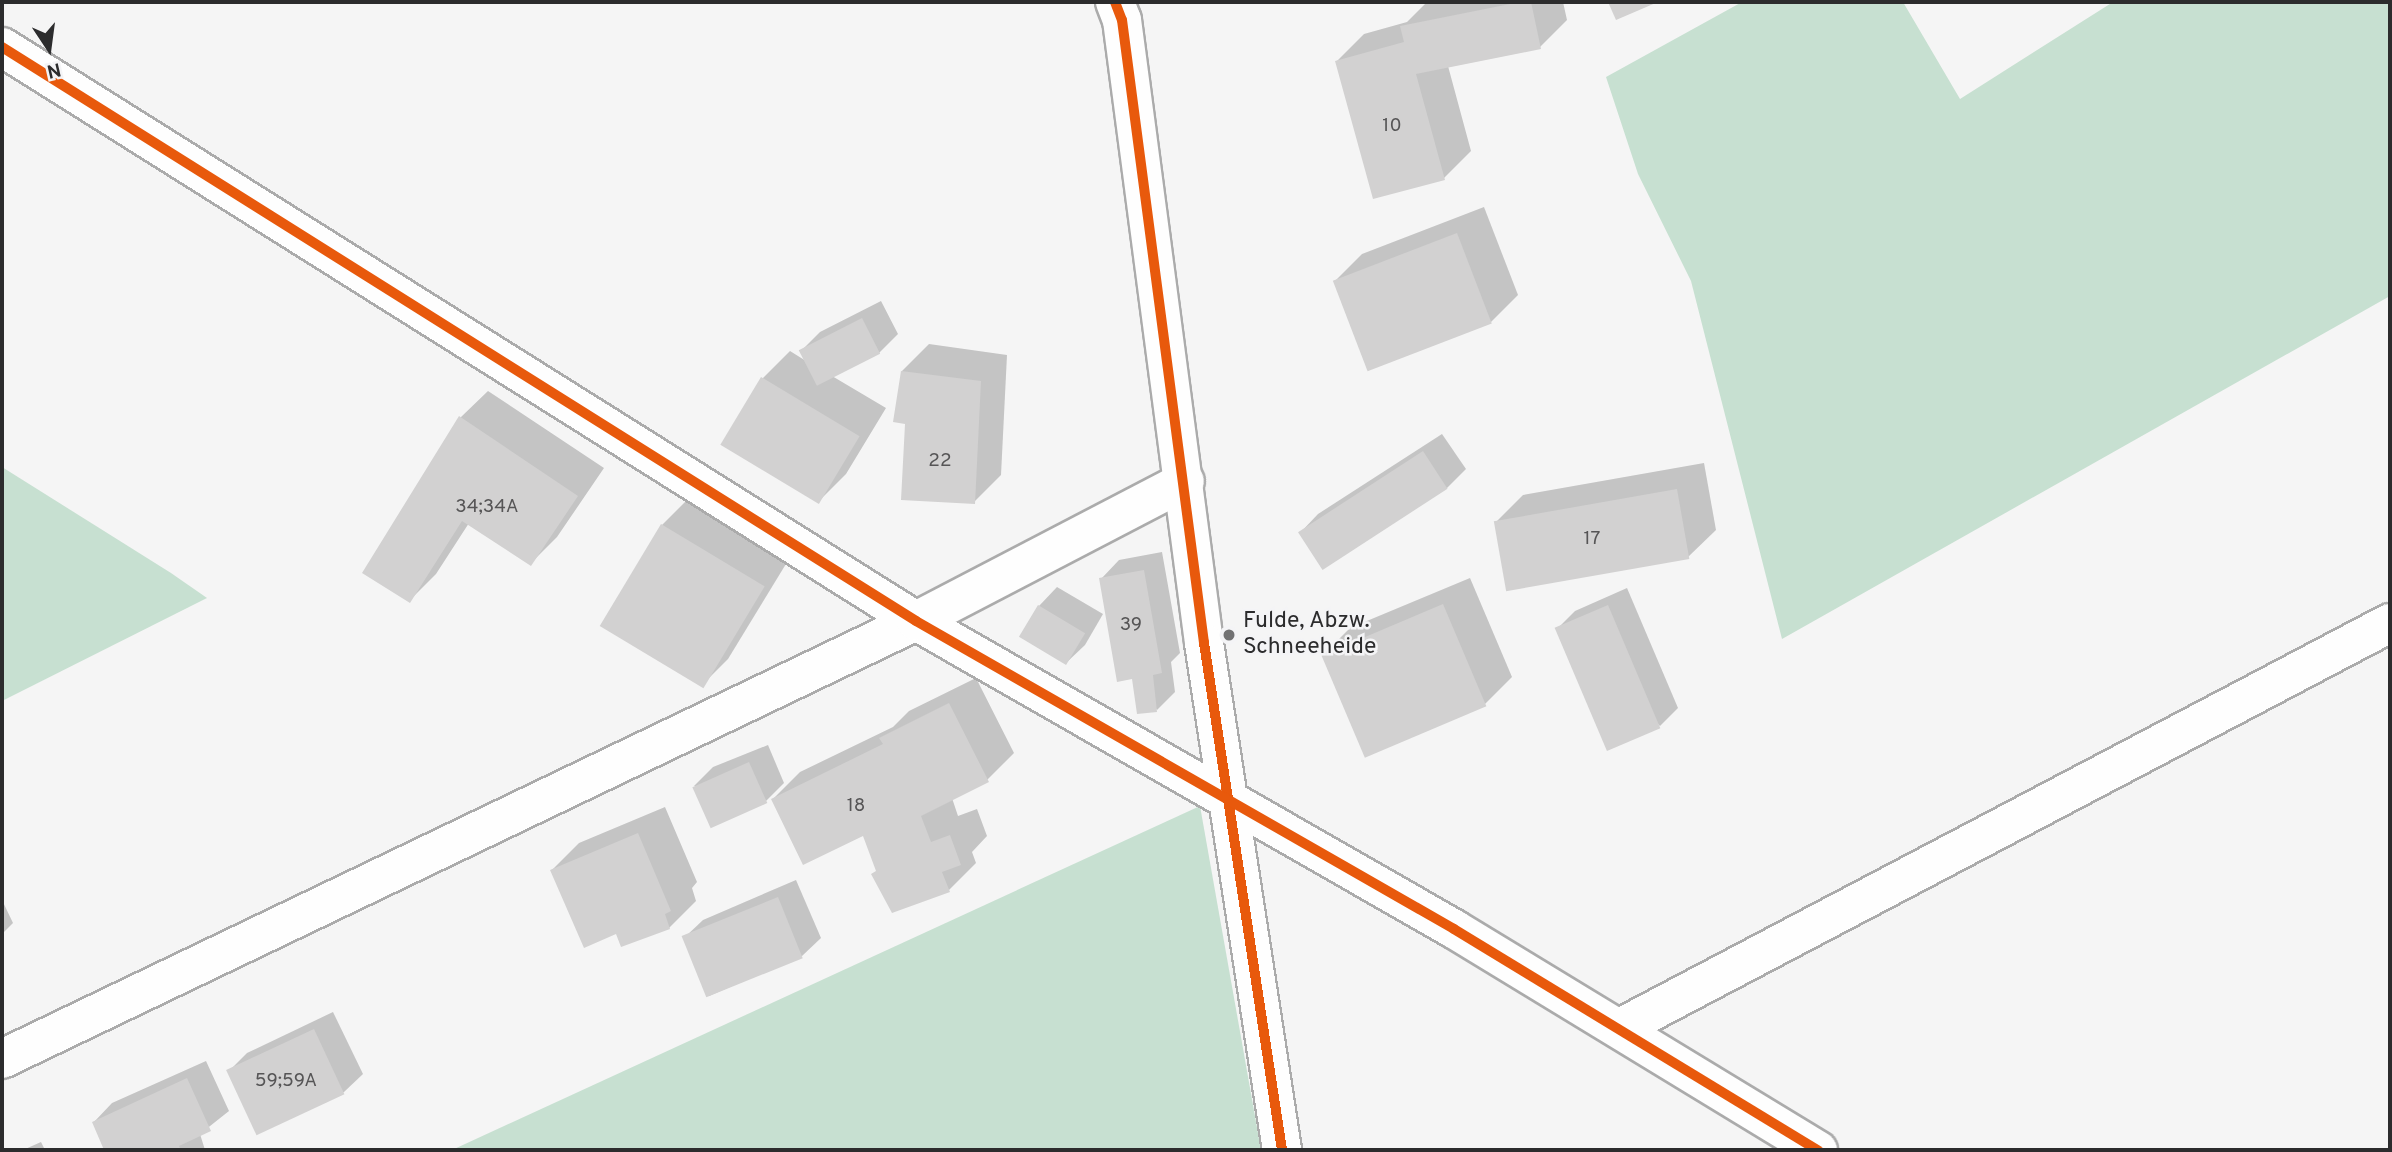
<!DOCTYPE html>
<html>
<head>
<meta charset="utf-8">
<style>
	body { margin:0 }
	#map { position:relative; width:2392px; height:1152px; overflow:hidden; background:#f5f5f5; font-family:Overpass,sans-serif }
	div>[style] { position:absolute }
	.green>* { inset:0; background:#c7e0d1 }
	.shadow>* { inset:0; background:#0003 }
	.building>* { inset:0; background:#d2d1d1; transform-origin:0 0 }
	.roads { filter:drop-shadow(2px 0 #ababab) drop-shadow(-2px 0 #ababab) drop-shadow(0 2px #ababab) drop-shadow(0 -2px #ababab) }
	.minor>* { height:38px; margin:-19px; padding:0 19px; transform-origin:19px; border-radius:19px; background:#fefefe }
	.cycleway>* { height:10px; margin:-5px; padding:0 5px; transform-origin:5px; border-radius:5px; background:#e8590c }
	.dots>* { width:19px; height:19px; translate:-50% -50%; box-sizing:border-box; border:4px solid #f4f4f6; border-radius:50% }
	span { translate:-50% -50%; white-space:nowrap; text-align:center; line-height:1.15; -webkit-text-stroke:5px #f4f4f6; paint-order:stroke }
	.number-label { font-size:19px; color:#565556 }
	.number-label span { -webkit-text-stroke-width:0 }
	.poi-label { font-size:23px; color:#2c2c2d }
	.left { translate:0 -50%; text-align:left }
	.frame { position:absolute; inset:0; border:4px solid #2c2c2d; pointer-events:none }
	.north { position:absolute; left:14px; top:14px; width:70px; height:70px; -webkit-text-stroke:5px #f4f4f6; paint-order:stroke; rotate:167deg; font-size:19px; font-weight:700; line-height:28px; text-align:center; color:#2c2c2d }
	.north::after { content:''; display:block; margin:auto; width:24px; height:32px; background:#2c2c2d; clip-path:polygon(50% 0,100% 100%,50% 72%,0 100%) }
</style>
</head>
<body>
<div id="map">
	<div class="green">
		<i style="clip-path:polygon(1742px 2px,1903px 2px,1960px 99px,2113px 2px,2390px 2px,2390px 296px,1782px 639px,1691px 281px,1638px 174px,1606px 77px)"></i>
		<i style="clip-path:polygon(2px 467px,171px 573px,207px 598px,2px 701px)"></i>
		<i style="clip-path:polygon(1200px 806px,1261px 1150px,452px 1150px)"></i>
	</div>
	<div class="shadow">
		<i style="clip-path:polygon(1427px 2px,1563px 2px,1567px 20px,1540px 47px,1448px 66px,1471px 151px,1444px 178px,1337px 61px,1364px 34px,1407px 22px)"></i>
		<i style="clip-path:polygon(1484px 207px,1518px 295px,1491px 322px,1335px 281px,1362px 254px)"></i>
		<i style="clip-path:polygon(881px 301px,898px 334px,879px 353px,832px 376px,886px 408px,846px 474px,819px 501px,723px 444px,763px 378px,790px 351px,806px 361px,801px 351px,820px 332px)"></i>
		<i style="clip-path:polygon(929px 344px,1007px 355px,1001px 475px,974px 502px,907px 423px,902px 371px)"></i>
		<i style="clip-path:polygon(488px 391px,604px 468px,557px 537px,530px 564px,469px 523px,436px 574px,409px 601px,461px 417px)"></i>
		<i style="clip-path:polygon(1442px 434px,1466px 469px,1447px 488px,1322px 568px,1300px 533px,1318px 514px)"></i>
		<i style="clip-path:polygon(1704px 463px,1716px 530px,1688px 557px,1496px 522px,1523px 495px)"></i>
		<i style="clip-path:polygon(689px 498px,789px 559px,728px 659px,701px 686px,662px 525px)"></i>
		<i style="clip-path:polygon(1162px 552px,1180px 653px,1171px 662px,1175px 692px,1157px 710px,1134px 677px,1101px 579px,1119px 560px)"></i>
		<i style="clip-path:polygon(1470px 578px,1512px 677px,1485px 704px,1323px 655px,1350px 628px)"></i>
		<i style="clip-path:polygon(1057px 587px,1103px 614px,1085px 645px,1066px 663px,1039px 606px)"></i>
		<i style="clip-path:polygon(1627px 588px,1678px 708px,1660px 726px,1557px 629px,1575px 611px)"></i>
		<i style="clip-path:polygon(976px 678px,1014px 753px,987px 780px,952px 798px,958px 816px,977px 809px,987px 836px,972px 852px,976px 863px,949px 890px,878px 870px,864px 834px,773px 799px,800px 772px,893px 727px,909px 711px)"></i>
		<i style="clip-path:polygon(768px 745px,784px 783px,766px 801px,694px 786px,713px 767px)"></i>
		<i style="clip-path:polygon(665px 807px,697px 882px,692px 888px,696px 901px,669px 928px,617px 932px,552px 870px,579px 843px)"></i>
		<i style="clip-path:polygon(796px 880px,821px 938px,802px 956px,709px 996px,684px 938px,703px 920px)"></i>
		<i style="clip-path:polygon(2px 900px,13px 923px,2px 934px)"></i>
		<i style="clip-path:polygon(333px 1012px,363px 1074px,344px 1092px,258px 1133px,229px 1071px,247px 1053px)"></i>
		<i style="clip-path:polygon(206px 1061px,229px 1111px,200px 1134px,205px 1150px,106px 1150px,94px 1122px,112px 1103px)"></i>
		<i style="clip-path:polygon(41px 1142px,45px 1150px,23px 1150px)"></i>
	</div>
	<div class="building">
		<i style="clip-path:polygon(1520px 2px,1531px 2px,1541px 49px,1416px 74px,1445px 180px,1373px 199px,1335px 61px,1404px 42px,1400px 26px)"></i>
		<i style="clip-path:polygon(1608px 2px,1658px 2px,1616px 20px)"></i>
		<i style="left:1457px;top:233px;width:97px;height:133px;rotate:69deg"></i>
		<i style="left:862px;top:318px;width:40px;height:71px;rotate:63deg"></i>
		<i style="clip-path:polygon(901px 371px,981px 381px,975px 504px,901px 500px,905px 424px,893px 422px)"></i>
		<i style="left:761px;top:377px;width:115px;height:79px;rotate:31deg"></i>
		<i style="clip-path:polygon(459px 416px,578px 496px,531px 566px,462px 521px,410px 603px,362px 573px)"></i>
		<i style="left:1423px;top:451px;width:45px;height:149px;rotate:57deg"></i>
		<i style="left:1677px;top:489px;width:71px;height:186px;rotate:80deg"></i>
		<i style="left:661px;top:524px;width:121px;height:119px;rotate:31deg"></i>
		<i style="clip-path:polygon(1144px 570px,1162px 673px,1153px 675px,1157px 712px,1137px 714px,1132px 679px,1117px 682px,1099px 578px)"></i>
		<i style="left:1443px;top:604px;width:111px;height:132px;rotate:67deg"></i>
		<i style="left:1038px;top:605px;width:55px;height:37px;rotate:31deg"></i>
		<i style="left:1608px;top:605px;width:134px;height:58px;rotate:67deg"></i>
		<i style="clip-path:polygon(949px 703px,989px 782px,921px 816px,931px 842px,950px 835px,961px 865px,942px 872px,950px 892px,892px 913px,871px 874px,876px 871px,863px 836px,803px 865px,771px 799px,883px 744px,879px 738px)"></i>
		<i style="left:749px;top:762px;width:45px;height:62px;rotate:66deg"></i>
		<i style="clip-path:polygon(638px 833px,671px 911px,665px 914px,670px 929px,621px 947px,616px 934px,584px 948px,550px 870px)"></i>
		<i style="left:778px;top:897px;width:66px;height:104px;rotate:68deg"></i>
		<i style="left:314px;top:1029px;width:72px;height:97px;rotate:65deg"></i>
		<i style="clip-path:polygon(187px 1078px,211px 1131px,179px 1146px,181px 1150px,104px 1150px,92px 1122px)"></i>
	</div>
	<div class="roads">
		<div class="minor">
			<i style="left:1115px;top:2px;width:19px;rotate:69deg"></i>
			<i style="left:1122px;top:20px;width:628px;rotate:82.5deg"></i>
			<i style="left:1204px;top:643px;width:513px;rotate:81.25deg"></i>
			<i style="left:2px;top:47px;width:1079px;rotate:32.13deg"></i>
			<i style="left:916px;top:621px;width:620px;rotate:29.79deg"></i>
			<i style="left:1454px;top:929px;width:426px;rotate:31.3deg"></i>
			<i style="left:1620px;top:1028px;width:870px;rotate:-27.74deg"></i>
			<i style="left:2px;top:1059px;width:1014px;rotate:-25.6deg"></i>
			<i style="left:916px;top:621px;width:303px;rotate:-27.5deg"></i>
		</div>
	</div>
	<div class="cycleway">
		<i style="left:1115px;top:2px;width:19px;rotate:69deg"></i>
		<i style="left:1122px;top:20px;width:628px;rotate:82.5deg"></i>
		<i style="left:1204px;top:643px;width:513px;rotate:81.25deg"></i>
		<i style="left:2px;top:47px;width:1079px;rotate:32.13deg"></i>
		<i style="left:916px;top:621px;width:620px;rotate:29.79deg"></i>
		<i style="left:1454px;top:929px;width:426px;rotate:31.3deg"></i>
	</div>
	<div class="dots">
		<i style="left:1229px;top:635px;background:#727273"></i>
	</div>
	<div class="number-label">
		<span style="left:1392px;top:127px">10</span>
		<span style="left:940px;top:462px">22</span>
		<span style="left:487px;top:508px">34;34A</span>
		<span style="left:1592px;top:540px">17</span>
		<span style="left:1131px;top:626px">39</span>
		<span style="left:856px;top:807px">18</span>
		<span style="left:286px;top:1082px">59;59A</span>
	</div>
	<div class="poi-label">
		<span class="left" style="left:1243px;top:635px">Fulde, Abzw.<br>Schneeheide</span>
	</div>
	<div class="frame"></div>
	<div class="north">N</div>
</div>
</body>
</html>
